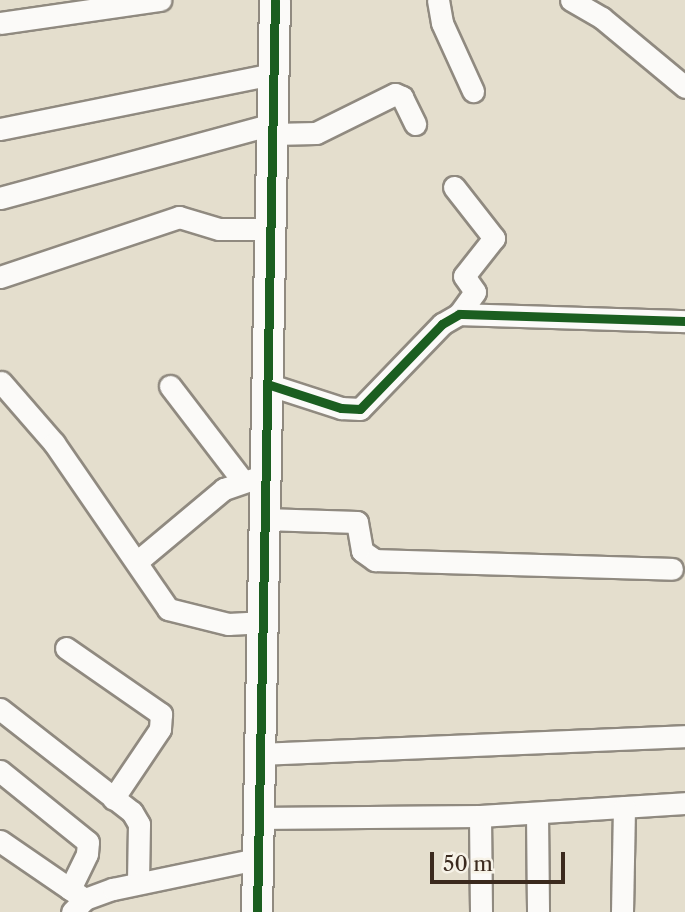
<!DOCTYPE html>
<html>
<head>
<meta charset="utf-8">
<style>
	body { margin:0 }
	#map { position:relative; width:685px; height:912px; overflow:hidden; background:#e4decd; font-family:"Libre Caslon Text",serif }
	div>[style] { position:absolute }
	.roads { filter:drop-shadow(2px 0 #908a80) drop-shadow(-2px 0 #908a80) drop-shadow(0 2px #908a80) drop-shadow(0 -2px #908a80) }
	.street>* { height:21px; margin:-10.5px; padding:0 10.5px; transform-origin:10.5px; border-radius:10.5px; background:#fbfaf8 }
	.secondary>* { height:30px; margin:-15px; padding:0 15px; transform-origin:15px; border-radius:15px; background:#fbfaf8 }
	.cycleway>* { height:9px; margin:-4.5px; padding:0 4.5px; transform-origin:4.5px; border-radius:4.5px; background:#1b5e20 }
	span { translate:-50% -50%; white-space:nowrap; text-align:center; line-height:1.15; -webkit-text-stroke:7px #f7f3e8; paint-order:stroke }
	.scale { position:absolute; left:430px; top:852px; width:135px; height:32px; box-sizing:border-box; border:4px solid #3b2a1e; border-top:0; padding-left:9px; font-size:21px; line-height:24px; white-space:nowrap; color:#3b2a1e; -webkit-text-stroke:5px #f7f3e8; paint-order:stroke }
</style>
</head>
<body>
<div id="map">
	<div class="roads">
		<div class="street">
			<i style="left:438px;top:0;width:23px;rotate:80deg"></i>
			<i style="left:442px;top:23px;width:75px;rotate:65.5deg"></i>
			<i style="left:571px;top:0;width:36px;rotate:30deg"></i>
			<i style="left:602px;top:18px;width:108px;rotate:39.7deg"></i>
			<i style="left:0;top:23px;width:162px;rotate:-8.2deg"></i>
			<i style="left:0;top:129px;width:278px;rotate:-11.4deg"></i>
			<i style="left:273px;top:134px;width:43px;rotate:-1.3deg"></i>
			<i style="left:316px;top:133px;width:88px;rotate:-26.3deg"></i>
			<i style="left:395px;top:94px;width:8px;rotate:23deg"></i>
			<i style="left:402px;top:97px;width:30px;rotate:64deg"></i>
			<i style="left:454px;top:187px;width:65px;rotate:51.9deg"></i>
			<i style="left:494px;top:238px;width:48px;rotate:128.3deg"></i>
			<i style="left:464px;top:276px;width:19px;rotate:55deg"></i>
			<i style="left:475px;top:292px;width:27px;rotate:126deg"></i>
			<i style="left:0;top:198px;width:283px;rotate:-15.2deg"></i>
			<i style="left:0;top:277px;width:189px;rotate:-18.5deg"></i>
			<i style="left:179px;top:217px;width:42px;rotate:16.7deg"></i>
			<i style="left:219px;top:229px;width:51px"></i>
			<i style="left:1px;top:382px;width:81px;rotate:49deg"></i>
			<i style="left:54px;top:443px;width:201px;rotate:55.5deg"></i>
			<i style="left:168px;top:609px;width:62px;rotate:14deg"></i>
			<i style="left:228px;top:624px;width:33px;rotate:-3deg"></i>
			<i style="left:267px;top:384px;width:78px;rotate:18deg"></i>
			<i style="left:341px;top:408px;width:19px;rotate:3deg"></i>
			<i style="left:360px;top:409px;width:118px;rotate:-46deg"></i>
			<i style="left:442px;top:324px;width:20px;rotate:-30deg"></i>
			<i style="left:459px;top:314px;width:226px;rotate:1.8deg"></i>
			<i style="left:170px;top:386px;width:120px;rotate:52.5deg"></i>
			<i style="left:264px;top:519px;width:93px;rotate:1.8deg"></i>
			<i style="left:357px;top:522px;width:29px;rotate:80deg"></i>
			<i style="left:362px;top:551px;width:16px;rotate:35deg"></i>
			<i style="left:375px;top:560px;width:297px;rotate:1.7deg"></i>
			<i style="left:139px;top:560px;width:111px;rotate:-39.9deg"></i>
			<i style="left:224px;top:489px;width:43px;rotate:-18.9deg"></i>
			<i style="left:66px;top:648px;width:116px;rotate:34.8deg"></i>
			<i style="left:161px;top:714px;width:15px;rotate:94deg"></i>
			<i style="left:160px;top:729px;width:84px;rotate:123.9deg"></i>
			<i style="left:0;top:709px;width:167px;rotate:38deg"></i>
			<i style="left:132px;top:812px;width:14px;rotate:60deg"></i>
			<i style="left:139px;top:824px;width:59px;rotate:91deg"></i>
			<i style="left:257px;top:754px;width:428px;rotate:-2.4deg"></i>
			<i style="left:0;top:771px;width:113px;rotate:38.9deg"></i>
			<i style="left:88px;top:842px;width:12px;rotate:95deg"></i>
			<i style="left:87px;top:854px;width:39px;rotate:116deg"></i>
			<i style="left:537px;top:813px;width:99px;rotate:89.4deg"></i>
			<i style="left:480px;top:816px;width:96px;rotate:89.4deg"></i>
			<i style="left:256px;top:818px;width:224px;rotate:-0.5deg"></i>
			<i style="left:480px;top:816px;width:205px;rotate:-3.6deg"></i>
			<i style="left:0;top:841px;width:97px;rotate:34.5deg"></i>
			<i style="left:72px;top:912px;width:18px;rotate:-45deg"></i>
			<i style="left:85px;top:899px;width:30px;rotate:-20deg"></i>
			<i style="left:113px;top:889px;width:146px;rotate:-11.8deg"></i>
			<i style="left:622px;top:912px;width:105px;rotate:-88.9deg"></i>
		</div>
		<div class="secondary">
			<i style="left:257px;top:912px;width:912px;rotate:-88.87deg"></i>
		</div>
	</div>
	<div class="cycleway">
		<i style="left:267px;top:384px;width:78px;rotate:18deg"></i>
		<i style="left:341px;top:408px;width:19px;rotate:3deg"></i>
		<i style="left:360px;top:409px;width:118px;rotate:-46deg"></i>
		<i style="left:442px;top:324px;width:20px;rotate:-30deg"></i>
		<i style="left:459px;top:314px;width:226px;rotate:1.8deg"></i>
		<i style="left:257px;top:912px;width:912px;rotate:-88.87deg"></i>
	</div>
	<div class="scale">50 m</div>
</div>
</body>
</html>
